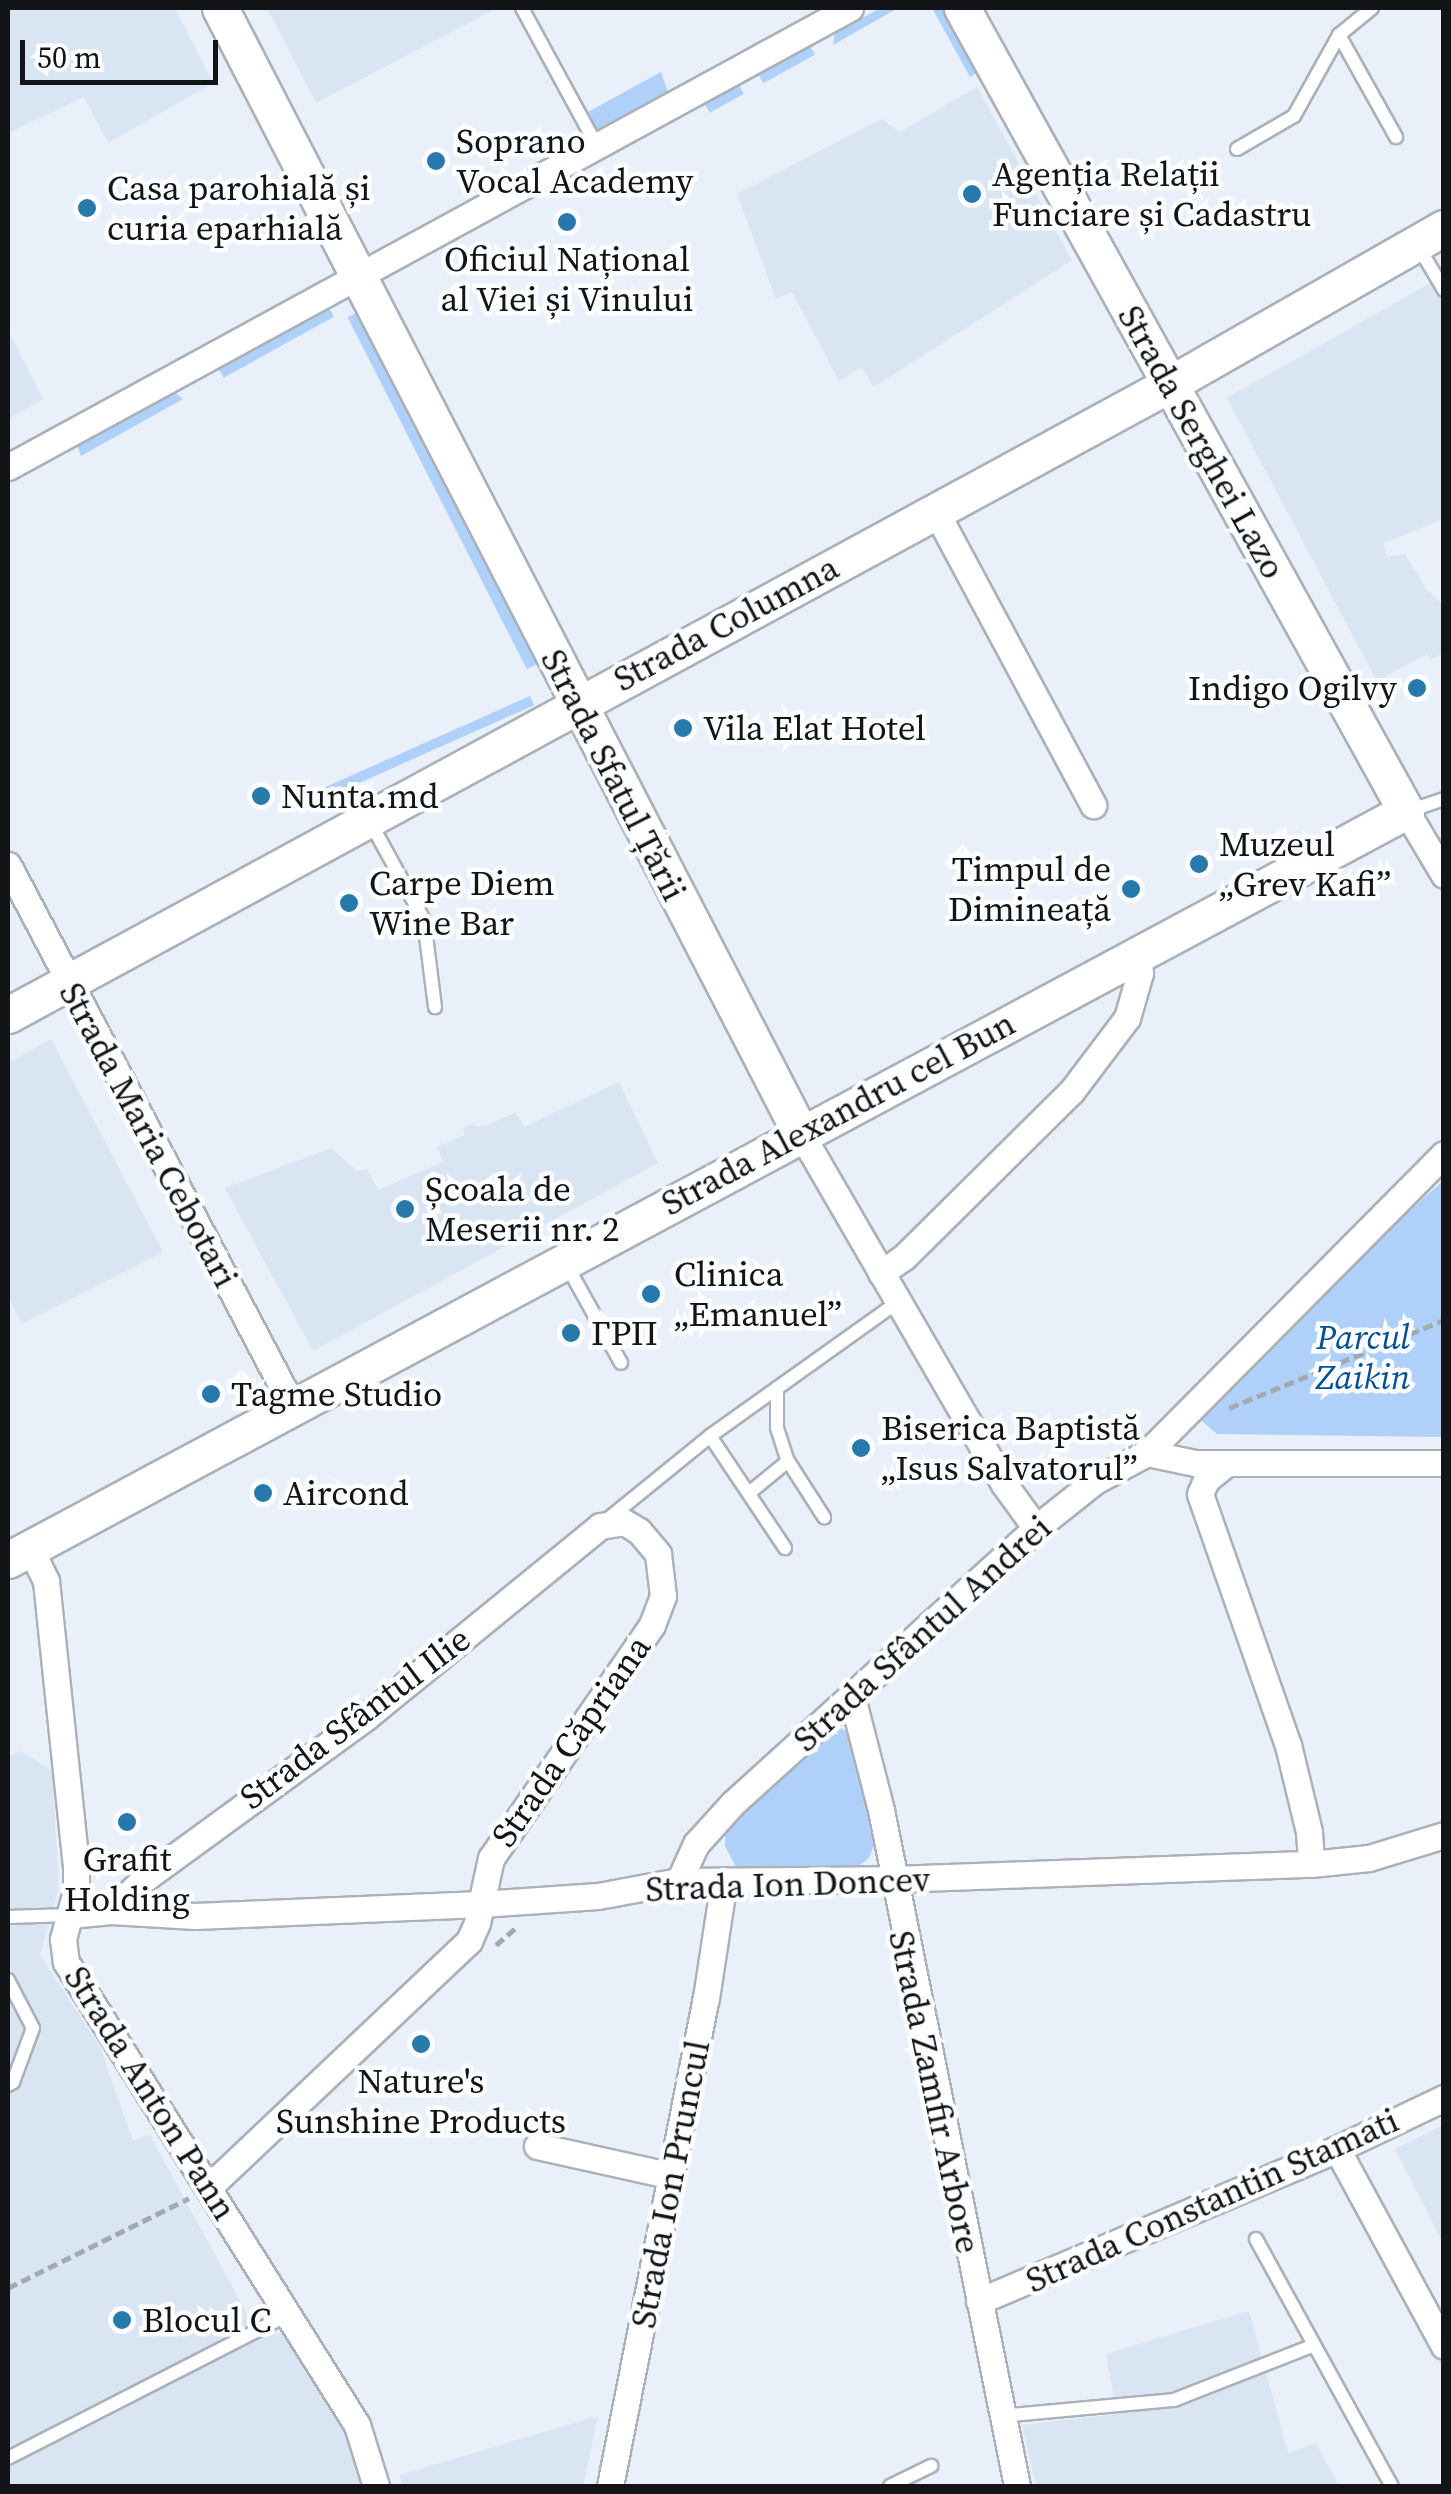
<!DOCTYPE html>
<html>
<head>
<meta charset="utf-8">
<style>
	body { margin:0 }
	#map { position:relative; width:1451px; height:2494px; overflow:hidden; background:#e9f0f9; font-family:"Source Serif 4",serif }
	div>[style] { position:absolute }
	.built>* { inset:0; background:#d9e5f3 }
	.green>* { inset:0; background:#afd1f9; transform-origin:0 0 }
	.path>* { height:5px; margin-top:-2.5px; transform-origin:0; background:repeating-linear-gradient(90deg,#a3a9b0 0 10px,transparent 0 15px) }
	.roads { filter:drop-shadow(2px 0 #aab1b9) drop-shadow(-2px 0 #aab1b9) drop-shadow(0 2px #aab1b9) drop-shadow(0 -2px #aab1b9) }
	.service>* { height:12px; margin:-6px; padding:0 6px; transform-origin:6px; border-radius:6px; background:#fff }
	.minor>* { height:25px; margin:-12.5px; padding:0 12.5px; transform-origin:12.5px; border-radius:12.5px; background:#fff }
	.secondary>* { height:35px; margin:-17.5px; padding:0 17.5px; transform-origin:17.5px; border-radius:17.5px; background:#fff }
	.dots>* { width:28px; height:28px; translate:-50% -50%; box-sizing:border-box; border:5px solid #fbfdfe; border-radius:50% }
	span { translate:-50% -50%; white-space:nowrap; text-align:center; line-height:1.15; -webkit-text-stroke:9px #fbfdfe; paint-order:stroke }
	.poi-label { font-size:35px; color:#121417 }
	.left { translate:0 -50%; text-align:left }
	.right { translate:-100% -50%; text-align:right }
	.street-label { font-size:35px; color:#121417 }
	.park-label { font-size:35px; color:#064f93; font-style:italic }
	.frame { position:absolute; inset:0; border:10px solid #121417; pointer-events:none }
	.scale { position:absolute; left:20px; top:40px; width:198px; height:45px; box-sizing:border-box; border:5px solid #121417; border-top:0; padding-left:12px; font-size:30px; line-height:35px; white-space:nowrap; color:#121417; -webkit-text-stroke:8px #fbfdfe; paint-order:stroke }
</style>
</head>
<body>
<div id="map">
	<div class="built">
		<i style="clip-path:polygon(8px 8px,175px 8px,213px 83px,108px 143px,84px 97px,8px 133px)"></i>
		<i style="clip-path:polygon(267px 8px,497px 8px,316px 103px)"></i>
		<i style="clip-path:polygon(977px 87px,1072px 260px,874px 387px,862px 367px,839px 381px,792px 292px,776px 299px,737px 194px,881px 119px,900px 132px)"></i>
		<i style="clip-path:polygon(1434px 281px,1444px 298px,1443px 519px,1384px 543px,1386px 557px,1405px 554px,1426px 589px,1443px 605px,1443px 653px,1431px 660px,1427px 654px,1384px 677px,1388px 685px,1381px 689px,1227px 398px)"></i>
		<i style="clip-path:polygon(8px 330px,43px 399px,8px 419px)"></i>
		<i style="clip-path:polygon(51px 1039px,163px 1252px,22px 1324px,8px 1295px,8px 1063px)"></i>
		<i style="clip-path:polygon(619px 1082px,658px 1163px,313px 1351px,225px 1188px,331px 1148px,357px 1171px,367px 1169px,378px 1190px,443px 1162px,437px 1147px,465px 1135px,463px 1128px,474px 1123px,476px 1127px,490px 1124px,516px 1112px,524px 1127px)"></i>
		<i style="clip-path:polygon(20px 1751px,52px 1771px,59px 1887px,40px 1955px,100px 2047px,133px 2141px,150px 2135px,247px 2314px,265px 2333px,289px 2334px,348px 2434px,364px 2486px,8px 2486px,8px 1756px)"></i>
		<i style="clip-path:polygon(1443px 2125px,1443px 2243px,1395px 2149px)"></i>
		<i style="clip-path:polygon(1249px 2311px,1288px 2453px,1316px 2443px,1339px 2486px,1036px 2486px,1022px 2425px,1117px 2414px,1106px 2354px)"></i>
		<i style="clip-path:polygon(598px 2416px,583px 2486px,402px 2486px,400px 2475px)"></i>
	</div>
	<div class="green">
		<i style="clip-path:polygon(881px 8px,898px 8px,833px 45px,835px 32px)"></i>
		<i style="clip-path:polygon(932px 8px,947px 8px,982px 70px,970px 77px)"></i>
		<i style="left:810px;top:46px;width:10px;height:59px;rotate:61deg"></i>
		<i style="clip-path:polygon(661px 72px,668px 92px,598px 136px,586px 113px)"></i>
		<i style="left:739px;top:85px;width:10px;height:39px;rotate:61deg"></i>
		<i style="left:329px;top:308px;width:10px;height:126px;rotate:61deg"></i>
		<i style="left:360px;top:311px;width:395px;height:14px;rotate:63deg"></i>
		<i style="clip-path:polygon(174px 392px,183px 399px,81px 456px,77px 445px)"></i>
		<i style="left:530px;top:696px;width:10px;height:241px;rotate:66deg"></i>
		<i style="clip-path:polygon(1443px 1181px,1443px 1437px,1217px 1434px,1187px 1408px)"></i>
		<i style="clip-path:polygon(835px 1725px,850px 1733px,858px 1760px,874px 1845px,869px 1858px,856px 1868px,744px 1870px,735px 1865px,725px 1846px,726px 1825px)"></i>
	</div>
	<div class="path">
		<i style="left:1229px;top:1408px;width:232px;rotate:-22.3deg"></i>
		<i style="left:496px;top:1945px;width:29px;rotate:-41deg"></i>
		<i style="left:8px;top:2288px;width:202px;rotate:-26.4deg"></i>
	</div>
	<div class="roads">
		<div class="service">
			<i style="left:522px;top:8px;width:157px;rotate:61.5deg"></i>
			<i style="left:1339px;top:35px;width:117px;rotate:60.8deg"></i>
			<i style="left:1237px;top:149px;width:66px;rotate:-30.1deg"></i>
			<i style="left:1294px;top:116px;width:93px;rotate:-60.9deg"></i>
			<i style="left:1339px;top:35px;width:43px;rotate:-39.3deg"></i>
			<i style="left:1418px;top:246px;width:51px;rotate:59.4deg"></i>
			<i style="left:1409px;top:811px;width:37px;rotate:-19deg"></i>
			<i style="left:369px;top:820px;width:114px;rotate:61.2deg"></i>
			<i style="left:424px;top:920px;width:88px;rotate:82.8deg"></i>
			<i style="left:566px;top:1264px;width:113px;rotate:60.9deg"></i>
			<i style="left:777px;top:1388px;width:40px;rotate:90deg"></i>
			<i style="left:777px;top:1428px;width:35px;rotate:72deg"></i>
			<i style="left:788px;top:1461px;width:67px;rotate:57.3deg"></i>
			<i style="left:710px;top:1436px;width:135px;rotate:56.2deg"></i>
			<i style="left:749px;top:1493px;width:50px;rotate:-39.4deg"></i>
			<i style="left:608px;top:1519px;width:132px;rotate:-39.1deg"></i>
			<i style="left:710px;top:1436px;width:231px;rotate:-35.5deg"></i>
			<i style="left:8px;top:1917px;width:62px;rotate:-1.8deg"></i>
			<i style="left:8px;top:1980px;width:54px;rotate:62.5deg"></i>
			<i style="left:33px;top:2028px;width:58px;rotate:110.3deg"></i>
			<i style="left:13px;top:2082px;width:6px;rotate:149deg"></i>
			<i style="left:1256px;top:2239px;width:282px;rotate:61.2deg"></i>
			<i style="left:1001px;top:2416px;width:174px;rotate:-5.3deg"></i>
			<i style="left:1174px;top:2400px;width:150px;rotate:-21.4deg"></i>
			<i style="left:8px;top:2458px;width:316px;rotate:-27.1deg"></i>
			<i style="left:890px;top:2486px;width:46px;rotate:-26deg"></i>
		</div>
		<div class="minor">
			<i style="left:8px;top:467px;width:959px;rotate:-28.6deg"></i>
			<i style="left:935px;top:510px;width:335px;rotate:61.8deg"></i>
			<i style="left:1406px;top:811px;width:74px;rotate:59.3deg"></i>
			<i style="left:8px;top:865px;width:610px;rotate:62.26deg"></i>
			<i style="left:800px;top:1132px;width:407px;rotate:59.9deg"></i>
			<i style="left:1004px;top:1484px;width:54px;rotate:54deg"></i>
			<i style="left:881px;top:1273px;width:28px;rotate:-35deg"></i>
			<i style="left:904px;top:1257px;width:235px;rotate:-44.7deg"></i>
			<i style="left:1071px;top:1092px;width:93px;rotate:-52.9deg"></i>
			<i style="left:1127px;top:1018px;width:47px;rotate:-73.9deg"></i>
			<i style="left:1140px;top:973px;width:20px;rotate:-96deg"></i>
			<i style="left:1147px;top:1453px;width:49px;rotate:11.8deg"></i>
			<i style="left:1195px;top:1463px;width:249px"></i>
			<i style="left:1227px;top:1463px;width:27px;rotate:141deg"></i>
			<i style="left:1206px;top:1480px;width:15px;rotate:113deg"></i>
			<i style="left:1200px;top:1494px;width:266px;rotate:70.7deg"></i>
			<i style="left:1288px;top:1745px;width:89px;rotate:76.4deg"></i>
			<i style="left:1309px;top:1832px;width:32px;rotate:86deg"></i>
			<i style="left:30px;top:1548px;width:37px;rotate:64deg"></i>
			<i style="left:46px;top:1581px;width:289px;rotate:84deg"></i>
			<i style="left:76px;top:1868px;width:23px;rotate:90deg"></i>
			<i style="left:76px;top:1891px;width:50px;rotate:105.2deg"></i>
			<i style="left:63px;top:1939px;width:23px;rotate:83deg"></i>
			<i style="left:66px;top:1962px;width:547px;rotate:57.85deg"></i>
			<i style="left:357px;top:2425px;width:64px;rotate:72.7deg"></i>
			<i style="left:852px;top:1697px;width:117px;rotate:75.6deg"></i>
			<i style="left:881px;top:1810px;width:690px;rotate:78.62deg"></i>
			<i style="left:679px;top:1881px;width:41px;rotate:-65.3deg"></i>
			<i style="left:696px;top:1844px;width:55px;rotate:-47.9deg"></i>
			<i style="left:733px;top:1803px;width:409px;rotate:-42.2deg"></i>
			<i style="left:1036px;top:1528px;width:75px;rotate:-38.5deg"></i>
			<i style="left:1095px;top:1481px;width:59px;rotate:-28.3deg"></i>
			<i style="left:1147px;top:1453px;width:421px;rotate:-45.2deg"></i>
			<i style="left:111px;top:1911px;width:46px;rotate:-44.1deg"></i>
			<i style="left:144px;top:1879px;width:275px;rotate:-36.1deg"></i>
			<i style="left:366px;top:1717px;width:302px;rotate:-39.2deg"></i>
			<i style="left:600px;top:1526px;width:24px;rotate:-9deg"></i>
			<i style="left:624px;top:1522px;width:17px;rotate:31deg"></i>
			<i style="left:639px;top:1531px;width:30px;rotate:50deg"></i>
			<i style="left:658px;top:1554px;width:42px;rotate:83.2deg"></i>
			<i style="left:663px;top:1596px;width:31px;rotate:111deg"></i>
			<i style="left:652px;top:1625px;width:283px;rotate:124.6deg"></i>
			<i style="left:491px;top:1858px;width:66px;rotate:102.2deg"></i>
			<i style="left:477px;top:1923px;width:20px;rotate:114deg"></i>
			<i style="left:469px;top:1941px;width:358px;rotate:136.6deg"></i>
			<i style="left:70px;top:1915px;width:41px;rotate:-5.6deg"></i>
			<i style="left:111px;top:1911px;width:84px;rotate:3.4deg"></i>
			<i style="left:195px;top:1916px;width:286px;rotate:-2.4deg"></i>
			<i style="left:481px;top:1904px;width:117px;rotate:-3.9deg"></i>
			<i style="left:598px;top:1896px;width:82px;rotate:-10.5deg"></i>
			<i style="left:679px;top:1881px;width:214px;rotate:-0.5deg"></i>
			<i style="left:893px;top:1879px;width:418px;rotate:-2.1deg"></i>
			<i style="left:1311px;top:1864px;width:58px;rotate:-5.9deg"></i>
			<i style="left:1369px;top:1858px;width:78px;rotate:-17deg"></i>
			<i style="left:537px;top:2146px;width:138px;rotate:12.5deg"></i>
			<i style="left:1337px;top:2149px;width:224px;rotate:61.5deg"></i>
			<i style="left:979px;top:2301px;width:389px;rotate:-23deg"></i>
			<i style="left:1337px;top:2149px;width:119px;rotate:-25.5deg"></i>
			<i style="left:610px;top:2486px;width:497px;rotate:-78.9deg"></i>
			<i style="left:706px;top:1998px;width:119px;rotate:-81.3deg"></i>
		</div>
		<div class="secondary">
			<i style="left:220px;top:8px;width:1265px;rotate:62.71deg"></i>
			<i style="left:8px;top:1015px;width:1322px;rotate:-28.5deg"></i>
			<i style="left:1170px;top:384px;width:315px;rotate:-29.7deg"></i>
			<i style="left:8px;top:1560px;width:1586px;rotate:-28.18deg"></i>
			<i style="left:1406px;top:811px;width:918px;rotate:-118.94deg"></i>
		</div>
	</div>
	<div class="dots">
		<i style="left:436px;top:161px;background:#2679aa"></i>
		<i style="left:972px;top:194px;background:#2679aa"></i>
		<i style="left:87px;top:208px;background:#2679aa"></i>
		<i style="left:567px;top:222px;background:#2679aa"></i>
		<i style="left:1417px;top:688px;background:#2679aa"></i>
		<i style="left:683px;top:728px;background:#2679aa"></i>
		<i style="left:261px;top:796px;background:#2679aa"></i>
		<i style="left:1199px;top:864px;background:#2679aa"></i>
		<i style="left:1131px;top:889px;background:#2679aa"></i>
		<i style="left:349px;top:903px;background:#2679aa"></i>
		<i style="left:405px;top:1209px;background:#2679aa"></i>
		<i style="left:651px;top:1294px;background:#2679aa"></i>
		<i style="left:571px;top:1333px;background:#2679aa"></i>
		<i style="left:211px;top:1394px;background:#2679aa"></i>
		<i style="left:861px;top:1448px;background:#2679aa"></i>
		<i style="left:263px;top:1493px;background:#2679aa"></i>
		<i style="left:127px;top:1822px;background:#2679aa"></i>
		<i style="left:421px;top:2044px;background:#2679aa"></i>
		<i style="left:122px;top:2320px;background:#2679aa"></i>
	</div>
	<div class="poi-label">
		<span class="left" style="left:456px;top:161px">Soprano<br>Vocal Academy</span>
		<span class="left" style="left:992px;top:194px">Agenția Relații<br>Funciare și Cadastru</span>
		<span class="left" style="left:107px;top:208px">Casa parohială și<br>curia eparhială</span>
		<span style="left:567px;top:279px">Oficiul Național<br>al Viei și Vinului</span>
		<span class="right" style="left:1397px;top:688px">Indigo Ogilvy</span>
		<span class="left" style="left:703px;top:728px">Vila Elat Hotel</span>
		<span class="left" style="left:281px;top:796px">Nunta.md</span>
		<span class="left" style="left:1219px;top:864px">Muzeul<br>„Grev Kafi”</span>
		<span class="right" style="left:1111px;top:889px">Timpul de<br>Dimineață</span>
		<span class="left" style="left:369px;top:903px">Carpe Diem<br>Wine Bar</span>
		<span class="left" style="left:425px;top:1209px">Școala de<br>Meserii nr. 2</span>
		<span class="left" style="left:674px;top:1294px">Clinica<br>„Emanuel”</span>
		<span class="left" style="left:591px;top:1333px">ГРП</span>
		<span class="left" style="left:231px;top:1394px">Tagme Studio</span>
		<span class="left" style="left:881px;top:1448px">Biserica Baptistă<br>„Isus Salvatorul”</span>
		<span class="left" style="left:283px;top:1493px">Aircond</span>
		<span style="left:127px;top:1879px">Grafit<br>Holding</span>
		<span style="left:421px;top:2101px">Nature's<br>Sunshine Products</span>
		<span class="left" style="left:142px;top:2320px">Blocul C</span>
	</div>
	<div class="street-label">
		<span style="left:1202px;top:442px;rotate:61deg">Strada Serghei Lazo</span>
		<span style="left:726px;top:623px;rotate:-28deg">Strada Columna</span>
		<span style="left:614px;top:775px;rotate:63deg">Strada Sfatul Țării</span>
		<span style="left:838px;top:1113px;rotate:-28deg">Strada Alexandru cel Bun</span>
		<span style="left:149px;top:1135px;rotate:62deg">Strada Maria Cebotari</span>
		<span style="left:922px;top:1633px;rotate:-42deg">Strada Sfântul Andrei</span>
		<span style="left:355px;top:1718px;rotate:-37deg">Strada Sfântul Ilie</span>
		<span style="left:571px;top:1741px;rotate:-55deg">Strada Căpriana</span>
		<span style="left:788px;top:1884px;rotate:-2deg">Strada Ion Doncev</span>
		<span style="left:935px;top:2092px;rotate:78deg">Strada Zamfir Arbore</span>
		<span style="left:151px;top:2093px;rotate:58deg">Strada Anton Pann</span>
		<span style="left:670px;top:2184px;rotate:-79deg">Strada Ion Pruncul</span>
		<span style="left:1212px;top:2200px;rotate:-24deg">Strada Constantin Stamati</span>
	</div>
	<div class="park-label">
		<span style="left:1363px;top:1357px">Parcul<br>Zaikin</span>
	</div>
	<div class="frame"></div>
	<div class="scale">50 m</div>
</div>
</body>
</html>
